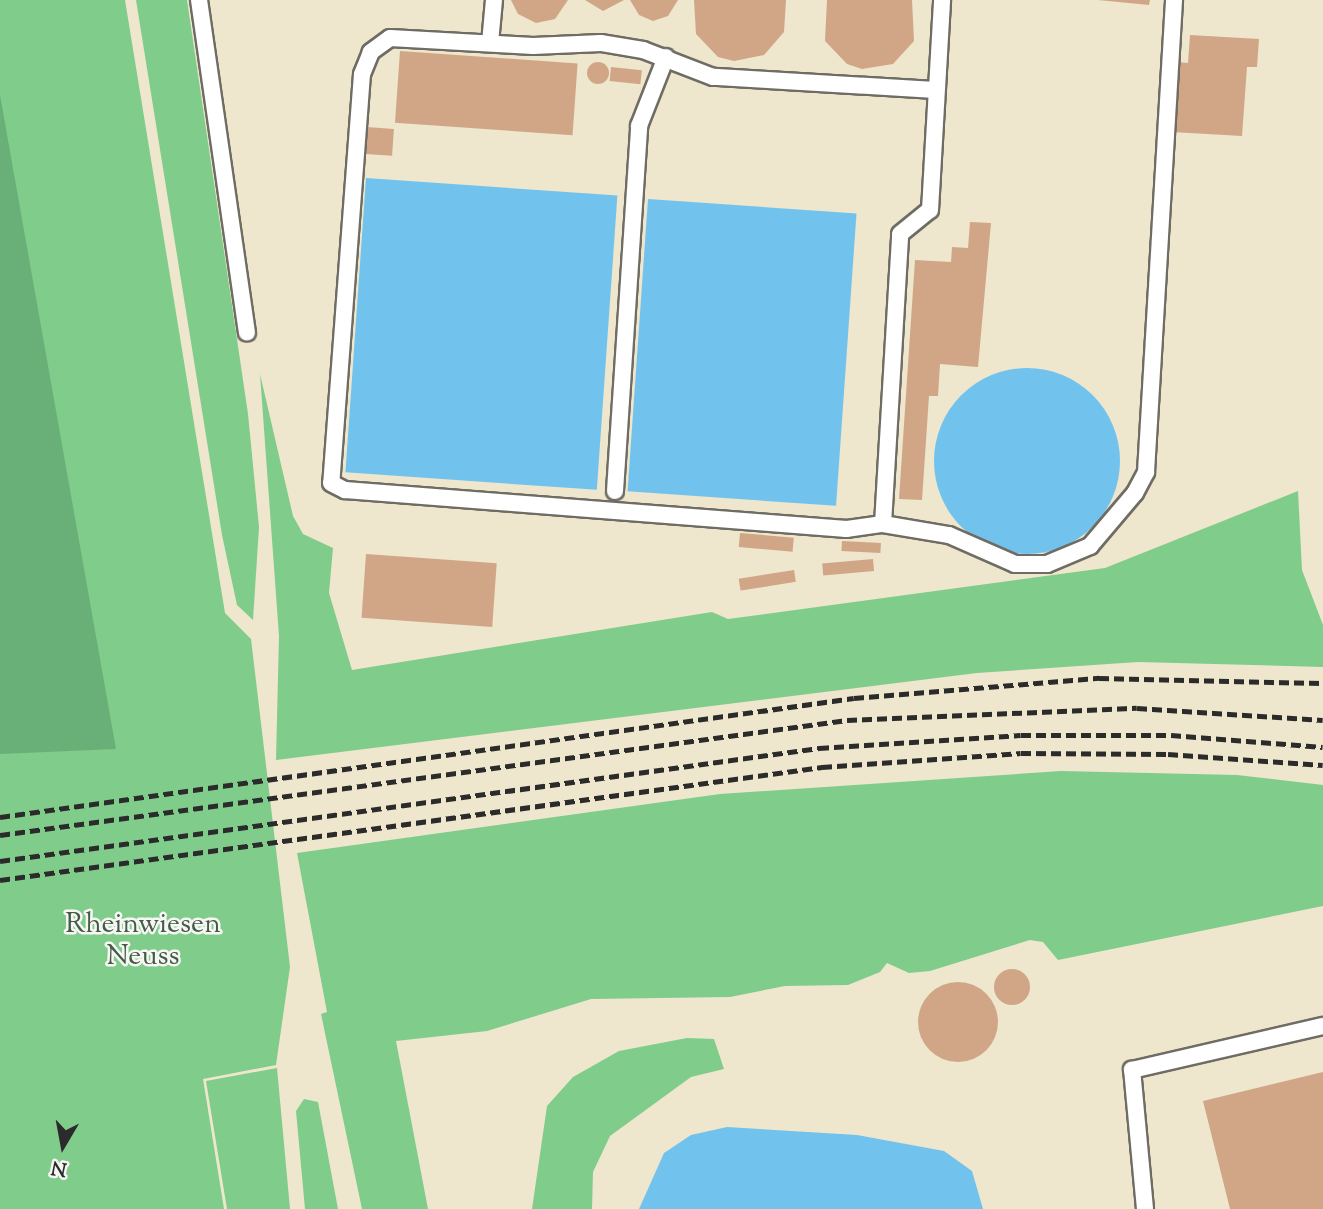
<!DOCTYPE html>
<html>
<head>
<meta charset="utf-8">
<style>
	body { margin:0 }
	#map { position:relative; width:1323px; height:1209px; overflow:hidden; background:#eee6cd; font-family:"Sorts Mill Goudy",serif }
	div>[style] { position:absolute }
	.green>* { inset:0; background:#80cc8b }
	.forest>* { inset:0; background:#68b077 }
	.water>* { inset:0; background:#71c3ed; transform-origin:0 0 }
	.round { border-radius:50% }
	.building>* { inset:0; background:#d1a687; transform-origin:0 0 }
	.roads { filter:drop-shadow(2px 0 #6f6c64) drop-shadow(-2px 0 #6f6c64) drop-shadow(0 2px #6f6c64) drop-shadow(0 -2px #6f6c64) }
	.lane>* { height:16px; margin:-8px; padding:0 8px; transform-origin:8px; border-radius:8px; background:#fff }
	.rail>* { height:5px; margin-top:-2.5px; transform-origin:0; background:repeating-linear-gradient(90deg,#2b2b2b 0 10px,transparent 0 15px) }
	span { translate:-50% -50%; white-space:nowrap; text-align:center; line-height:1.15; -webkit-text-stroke:5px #f6f6f2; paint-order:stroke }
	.park-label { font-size:28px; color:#445b48 }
	.north { position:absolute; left:28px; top:1111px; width:70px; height:70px; -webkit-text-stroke:5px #f6f6f2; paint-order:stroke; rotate:190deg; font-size:19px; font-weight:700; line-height:28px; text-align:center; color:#2b2b2b }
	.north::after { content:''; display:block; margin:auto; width:24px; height:32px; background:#2b2b2b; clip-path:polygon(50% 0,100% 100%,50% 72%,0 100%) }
</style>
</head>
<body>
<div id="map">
	<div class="green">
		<i style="clip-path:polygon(0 0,125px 0,225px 613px,251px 639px,290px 967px,276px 1065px,203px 1079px,224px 1209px,0 1209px)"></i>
		<i style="clip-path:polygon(136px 0,187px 0,248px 414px,259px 527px,253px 620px,237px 605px,222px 535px)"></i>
		<i style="clip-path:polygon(260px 374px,293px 516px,303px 534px,333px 548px,329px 593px,352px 670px,712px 612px,728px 619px,1105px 568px,1298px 491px,1302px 570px,1323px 625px,1323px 667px,1138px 662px,977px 673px,276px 760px,279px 636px)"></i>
		<i style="clip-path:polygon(1061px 771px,1237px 775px,1323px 785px,1323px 906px,1058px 960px,1043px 942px,1030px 940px,930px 971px,909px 973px,887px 963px,880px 972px,848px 985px,785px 986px,730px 997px,591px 999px,487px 1031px,396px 1041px,428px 1209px,362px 1209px,321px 1014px,327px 1012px,297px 853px,720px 794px)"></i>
		<i style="clip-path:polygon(687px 1038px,714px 1039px,724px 1069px,691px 1077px,610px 1136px,593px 1172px,592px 1209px,532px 1209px,547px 1106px,573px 1077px,619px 1051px)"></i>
		<i style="clip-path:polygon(277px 1068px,290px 1209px,227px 1209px,206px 1081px)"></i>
		<i style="clip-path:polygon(304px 1099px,318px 1102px,338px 1209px,305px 1209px,296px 1111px)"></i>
	</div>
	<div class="forest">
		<i style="clip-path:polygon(0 95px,116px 749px,0 754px)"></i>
	</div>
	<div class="water">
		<i style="left:366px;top:178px;width:252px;height:295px;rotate:4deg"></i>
		<i style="left:648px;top:199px;width:209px;height:293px;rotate:4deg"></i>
		<i class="round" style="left:934px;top:368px;width:186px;height:186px"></i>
		<i style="clip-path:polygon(727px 1127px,857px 1135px,944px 1151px,972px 1171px,983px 1209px,639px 1209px,664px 1153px,691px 1135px)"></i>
	</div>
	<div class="building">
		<i style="clip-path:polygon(511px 0,568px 0,555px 19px,536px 23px,518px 14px)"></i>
		<i style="clip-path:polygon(585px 0,624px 0,603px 11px)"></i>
		<i style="clip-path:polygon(630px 0,678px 0,668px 16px,653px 21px,639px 15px)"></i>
		<i style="clip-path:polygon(786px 0,784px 32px,764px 55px,734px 61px,718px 57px,696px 34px,694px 0)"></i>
		<i style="clip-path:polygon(827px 0,912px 0,914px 41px,893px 64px,862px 69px,847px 64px,825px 41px)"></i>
		<i style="clip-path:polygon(1098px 0,1150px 0,1149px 5px)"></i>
		<i style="clip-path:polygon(1190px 35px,1259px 39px,1257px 67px,1247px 67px,1242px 136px,1172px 132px,1177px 62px,1188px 63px)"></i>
		<i style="left:400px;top:51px;width:178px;height:72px;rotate:4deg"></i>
		<i class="round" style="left:587px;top:62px;width:22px;height:22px"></i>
		<i style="left:611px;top:67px;width:31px;height:14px;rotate:6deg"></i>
		<i style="left:367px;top:127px;width:27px;height:27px;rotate:4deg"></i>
		<i style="clip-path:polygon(970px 222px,991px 223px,978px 367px,940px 364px,938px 396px,929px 396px,922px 500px,899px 499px,915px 260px,951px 262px,952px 247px,968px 248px)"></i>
		<i style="left:740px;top:533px;width:54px;height:14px;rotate:5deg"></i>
		<i style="left:842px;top:541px;width:39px;height:10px;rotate:3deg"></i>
		<i style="left:366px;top:554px;width:131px;height:64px;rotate:4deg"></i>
		<i style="left:873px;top:559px;width:12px;height:51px;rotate:85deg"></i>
		<i style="left:794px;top:570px;width:12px;height:56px;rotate:81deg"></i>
		<i class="round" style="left:994px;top:969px;width:36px;height:36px"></i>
		<i class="round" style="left:918px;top:982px;width:80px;height:80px"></i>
		<i style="clip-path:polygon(1323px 1072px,1323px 1209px,1230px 1209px,1203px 1101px)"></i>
	</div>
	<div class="roads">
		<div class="lane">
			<i style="left:199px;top:0;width:336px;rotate:81.8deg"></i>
			<i style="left:490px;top:43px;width:43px;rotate:-84.7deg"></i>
			<i style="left:935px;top:90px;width:222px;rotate:-176.6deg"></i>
			<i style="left:713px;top:77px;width:75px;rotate:-158.9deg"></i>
			<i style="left:643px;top:50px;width:43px;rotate:-170.5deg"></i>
			<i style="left:601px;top:43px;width:68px;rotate:177.5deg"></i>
			<i style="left:533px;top:46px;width:143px;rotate:-176.8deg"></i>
			<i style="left:390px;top:38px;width:24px;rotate:144deg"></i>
			<i style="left:371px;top:52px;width:24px;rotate:112deg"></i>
			<i style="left:362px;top:74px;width:410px;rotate:94.3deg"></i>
			<i style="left:331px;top:483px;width:16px;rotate:27deg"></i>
			<i style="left:345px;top:490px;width:503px;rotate:4.45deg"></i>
			<i style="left:846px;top:529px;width:37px;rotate:-8deg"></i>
			<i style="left:883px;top:524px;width:290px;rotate:-86.6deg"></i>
			<i style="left:900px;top:234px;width:38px;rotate:-39deg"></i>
			<i style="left:930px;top:210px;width:210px;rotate:-86.7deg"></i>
			<i style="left:615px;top:491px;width:366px;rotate:-86.2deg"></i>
			<i style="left:639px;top:126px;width:74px;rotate:-68.6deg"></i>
			<i style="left:883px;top:524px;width:67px;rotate:9.5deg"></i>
			<i style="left:949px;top:535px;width:72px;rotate:23.7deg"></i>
			<i style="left:1015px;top:564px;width:32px"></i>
			<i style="left:1047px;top:564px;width:47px;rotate:-22.7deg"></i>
			<i style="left:1090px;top:546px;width:70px;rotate:-49.7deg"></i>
			<i style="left:1135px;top:493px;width:24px;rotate:-62deg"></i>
			<i style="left:1146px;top:472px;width:473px;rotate:-86.6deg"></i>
			<i style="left:1145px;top:1209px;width:140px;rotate:-95.3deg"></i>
			<i style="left:1132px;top:1070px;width:196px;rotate:-13deg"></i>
		</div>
	</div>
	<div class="rail">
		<i style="left:0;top:817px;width:862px;rotate:-7.93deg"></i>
		<i style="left:854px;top:698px;width:246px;rotate:-4.7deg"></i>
		<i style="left:1099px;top:678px;width:224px;rotate:1.3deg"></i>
		<i style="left:0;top:835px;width:855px;rotate:-7.73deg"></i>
		<i style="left:847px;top:720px;width:290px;rotate:-2.4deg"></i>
		<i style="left:1137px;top:708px;width:186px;rotate:3.7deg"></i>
		<i style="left:0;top:861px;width:827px;rotate:-7.86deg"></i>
		<i style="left:819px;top:748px;width:202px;rotate:-3.7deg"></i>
		<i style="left:1021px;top:735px;width:150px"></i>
		<i style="left:1171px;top:735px;width:152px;rotate:4.5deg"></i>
		<i style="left:0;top:880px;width:830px;rotate:-7.83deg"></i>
		<i style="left:822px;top:767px;width:199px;rotate:-4deg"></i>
		<i style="left:1021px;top:753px;width:147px;rotate:0.4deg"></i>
		<i style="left:1168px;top:754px;width:155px;rotate:4.1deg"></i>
	</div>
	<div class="park-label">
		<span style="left:143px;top:941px">Rheinwiesen<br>Neuss</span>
	</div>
	<div class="north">N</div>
</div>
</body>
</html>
